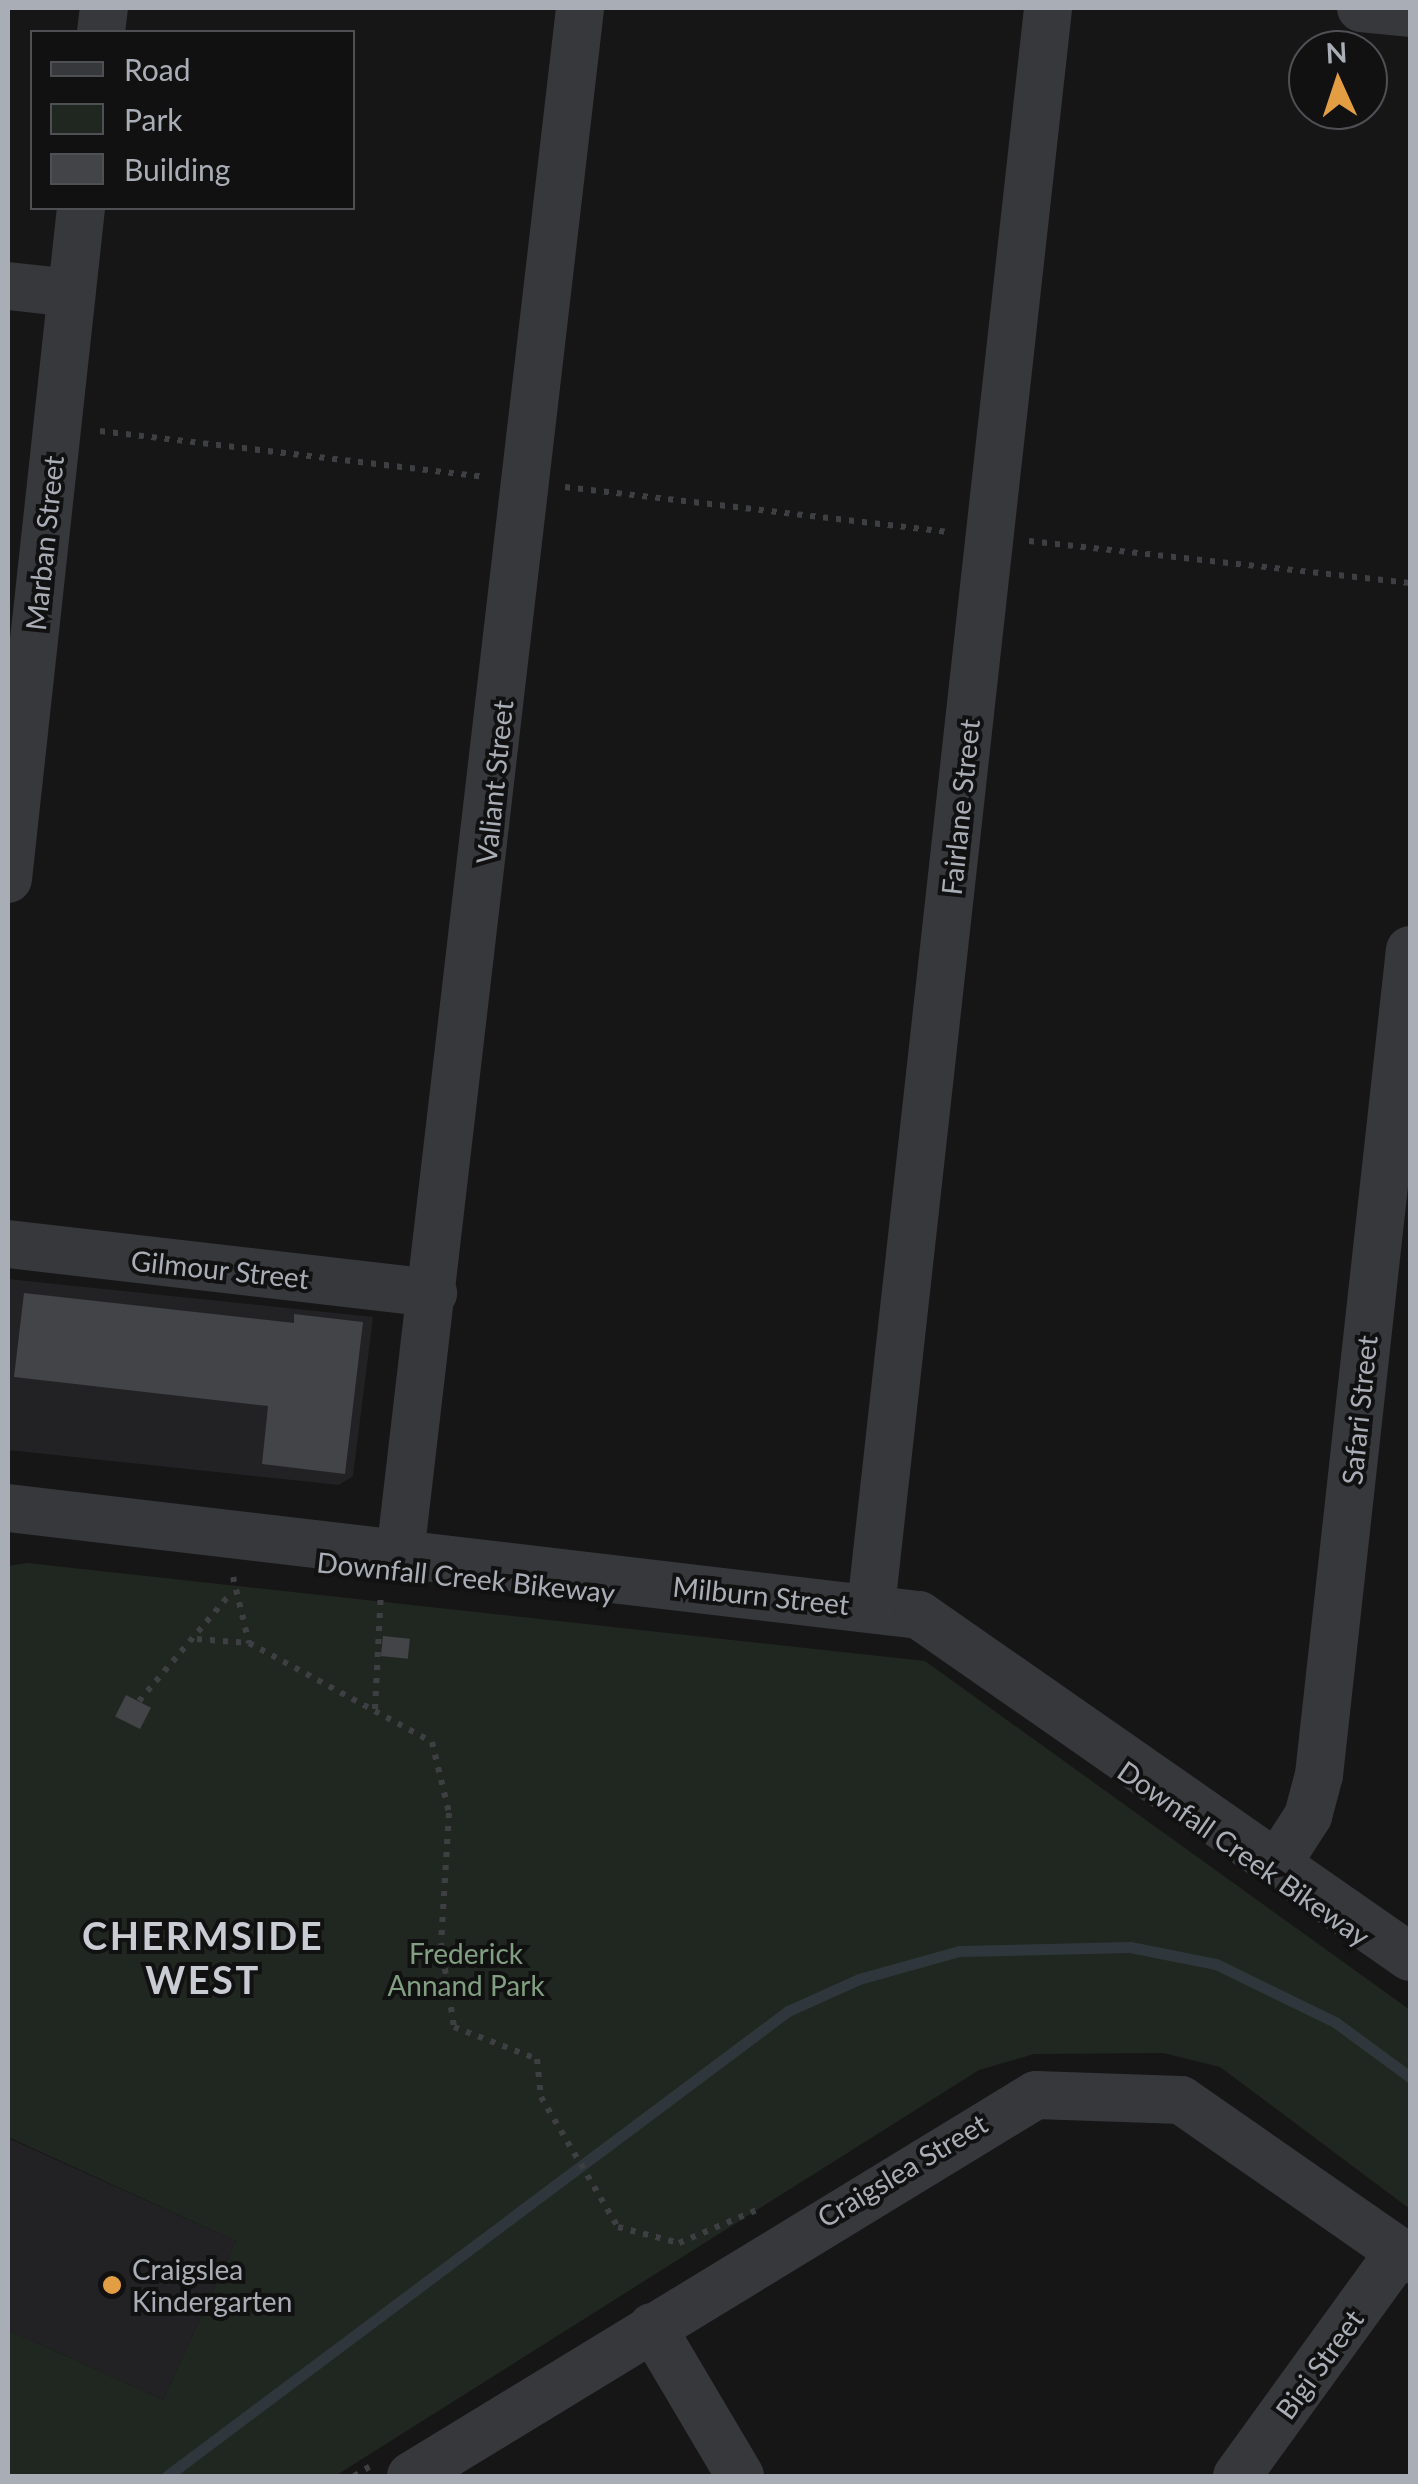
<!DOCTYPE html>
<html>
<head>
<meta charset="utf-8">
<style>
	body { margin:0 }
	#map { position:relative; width:1418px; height:2484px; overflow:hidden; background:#161617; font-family:Lato,sans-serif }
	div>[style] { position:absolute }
	.built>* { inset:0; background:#222224 }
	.green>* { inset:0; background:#202720 }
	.stream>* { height:11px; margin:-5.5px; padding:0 5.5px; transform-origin:5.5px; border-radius:5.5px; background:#2f373c }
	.building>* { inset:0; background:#434447; transform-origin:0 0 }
	.path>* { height:6px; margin-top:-3px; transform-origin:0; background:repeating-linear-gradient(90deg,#3d3f43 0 5px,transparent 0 13px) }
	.minor>* { height:48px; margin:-24px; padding:0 24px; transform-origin:24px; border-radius:24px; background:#37383c }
	.dots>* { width:28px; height:28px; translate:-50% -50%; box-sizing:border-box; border:5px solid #111112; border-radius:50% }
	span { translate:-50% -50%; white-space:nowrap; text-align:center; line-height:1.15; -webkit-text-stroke:8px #111112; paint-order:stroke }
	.street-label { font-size:28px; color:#a9aeb6 }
	.park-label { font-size:28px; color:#82a081 }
	.poi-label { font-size:28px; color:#a9aeb6 }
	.left { translate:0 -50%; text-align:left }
	.district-label { font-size:38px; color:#c9cdd3; font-weight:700; letter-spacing:2.5px }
	.frame { position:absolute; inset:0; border:10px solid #a9aeb6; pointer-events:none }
	.legend { position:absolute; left:30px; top:30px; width:325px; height:180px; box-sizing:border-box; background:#111112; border:2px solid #4e5054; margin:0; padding:12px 18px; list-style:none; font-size:30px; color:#a9aeb6 }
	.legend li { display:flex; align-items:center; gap:20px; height:50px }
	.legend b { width:50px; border:2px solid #4e5054 }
	.north { position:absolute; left:1288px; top:30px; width:100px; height:100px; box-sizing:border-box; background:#111112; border:2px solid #4e5054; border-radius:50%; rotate:357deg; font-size:28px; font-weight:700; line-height:40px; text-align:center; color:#a9aeb6 }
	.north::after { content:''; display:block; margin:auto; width:35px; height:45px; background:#e39d42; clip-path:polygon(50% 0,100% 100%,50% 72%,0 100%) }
</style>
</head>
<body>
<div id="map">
	<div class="built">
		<i style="clip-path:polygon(8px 1279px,373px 1317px,353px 1476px,339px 1485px,8px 1450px)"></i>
		<i style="clip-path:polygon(8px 2138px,236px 2241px,163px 2400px,8px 2330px)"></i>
	</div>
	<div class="green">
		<i style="clip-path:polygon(27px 1563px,925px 1661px,1410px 2010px,1410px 2209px,1220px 2067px,1163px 2053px,1034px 2054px,979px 2070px,335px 2476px,8px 2476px,8px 2330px,163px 2400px,236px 2241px,8px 2137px,8px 1566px)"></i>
	</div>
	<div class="stream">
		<i style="left:167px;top:2476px;width:776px;rotate:-36.83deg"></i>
		<i style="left:788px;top:2011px;width:78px;rotate:-24.3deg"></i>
		<i style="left:859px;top:1979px;width:104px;rotate:-15.6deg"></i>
		<i style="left:959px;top:1951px;width:171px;rotate:-1.3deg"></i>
		<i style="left:1130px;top:1947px;width:88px;rotate:11.2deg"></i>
		<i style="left:1216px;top:1964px;width:132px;rotate:26deg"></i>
		<i style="left:1335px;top:2022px;width:93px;rotate:36.3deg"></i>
	</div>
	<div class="building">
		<i style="clip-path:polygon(24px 1293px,294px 1323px,294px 1314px,363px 1322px,345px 1474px,262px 1464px,268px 1406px,14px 1377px)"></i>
		<i style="left:383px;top:1636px;width:27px;height:20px;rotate:6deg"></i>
		<i style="left:126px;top:1695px;width:28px;height:24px;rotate:27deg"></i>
	</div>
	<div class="path">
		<i style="left:100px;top:431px;width:388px;rotate:6.8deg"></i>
		<i style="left:565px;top:487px;width:388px;rotate:6.7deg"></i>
		<i style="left:1029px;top:541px;width:383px;rotate:6.3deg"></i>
		<i style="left:233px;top:1577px;width:68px;rotate:76.4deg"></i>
		<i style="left:249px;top:1643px;width:208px;rotate:28.4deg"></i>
		<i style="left:432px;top:1742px;width:73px;rotate:76.5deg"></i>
		<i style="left:449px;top:1813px;width:130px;rotate:93.5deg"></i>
		<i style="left:441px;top:1943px;width:85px;rotate:81.2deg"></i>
		<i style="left:454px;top:2027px;width:89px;rotate:21.1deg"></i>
		<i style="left:537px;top:2059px;width:38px;rotate:84deg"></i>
		<i style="left:541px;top:2097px;width:151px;rotate:59.4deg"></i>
		<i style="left:618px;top:2227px;width:63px;rotate:14.7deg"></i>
		<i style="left:679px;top:2243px;width:87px;rotate:-23deg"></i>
		<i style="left:197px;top:1639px;width:52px;rotate:4.4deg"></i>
		<i style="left:139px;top:1701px;width:142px;rotate:-49.6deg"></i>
		<i style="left:375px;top:1709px;width:117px;rotate:-87.1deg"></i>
		<i style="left:354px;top:2476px;width:21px;rotate:-31deg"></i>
	</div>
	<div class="minor">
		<i style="left:1361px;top:8px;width:49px;rotate:5.8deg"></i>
		<i style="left:101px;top:32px;width:24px;rotate:-83deg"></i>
		<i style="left:8px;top:286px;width:63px;rotate:6.3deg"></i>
		<i style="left:8px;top:879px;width:675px;rotate:-83.79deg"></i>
		<i style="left:8px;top:1244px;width:428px;rotate:6.6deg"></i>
		<i style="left:8px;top:1508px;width:917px;rotate:6.7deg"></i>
		<i style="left:919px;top:1615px;width:598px;rotate:34.86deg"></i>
		<i style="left:400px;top:1555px;width:1557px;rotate:-83.36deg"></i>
		<i style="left:871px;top:1607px;width:1609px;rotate:-83.68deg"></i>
		<i style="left:1279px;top:1861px;width:54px;rotate:-57.2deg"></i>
		<i style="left:1308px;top:1816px;width:42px;rotate:-75deg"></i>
		<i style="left:1319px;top:1775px;width:830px;rotate:-83.71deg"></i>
		<i style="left:652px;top:2327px;width:173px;rotate:59.4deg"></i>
		<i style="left:411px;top:2476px;width:732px;rotate:-31.37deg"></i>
		<i style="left:1036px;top:2095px;width:145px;rotate:2deg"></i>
		<i style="left:1181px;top:2100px;width:279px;rotate:34.8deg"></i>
		<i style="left:1237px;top:2476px;width:278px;rotate:-54.1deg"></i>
	</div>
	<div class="dots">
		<i style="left:112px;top:2285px;background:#e39d42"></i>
	</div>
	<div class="street-label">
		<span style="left:44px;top:543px;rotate:-84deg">Marban Street</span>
		<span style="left:494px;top:782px;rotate:-84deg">Valiant Street</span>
		<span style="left:960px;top:807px;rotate:-84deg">Fairlane Street</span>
		<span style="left:220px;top:1269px;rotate:6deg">Gilmour Street</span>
		<span style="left:1359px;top:1410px;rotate:-84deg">Safari Street</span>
		<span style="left:466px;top:1577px;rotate:6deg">Downfall Creek Bikeway</span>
		<span style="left:761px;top:1595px;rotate:6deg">Milburn Street</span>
		<span style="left:1244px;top:1853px;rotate:35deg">Downfall Creek Bikeway</span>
		<span style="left:902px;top:2170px;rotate:-31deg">Craigslea Street</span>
		<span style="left:1319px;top:2364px;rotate:-54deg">Bigi Street</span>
	</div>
	<div class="park-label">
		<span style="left:466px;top:1969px">Frederick<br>Annand Park</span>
	</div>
	<div class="poi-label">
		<span class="left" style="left:132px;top:2285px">Craigslea<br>Kindergarten</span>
	</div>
	<div class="district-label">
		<span style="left:203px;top:1958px">CHERMSIDE<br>WEST</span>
	</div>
	<div class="frame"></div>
	<ul class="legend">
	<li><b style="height:12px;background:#37383c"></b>Road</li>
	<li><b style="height:28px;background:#202720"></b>Park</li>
	<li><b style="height:28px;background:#434447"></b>Building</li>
	</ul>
	<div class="north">N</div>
</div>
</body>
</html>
